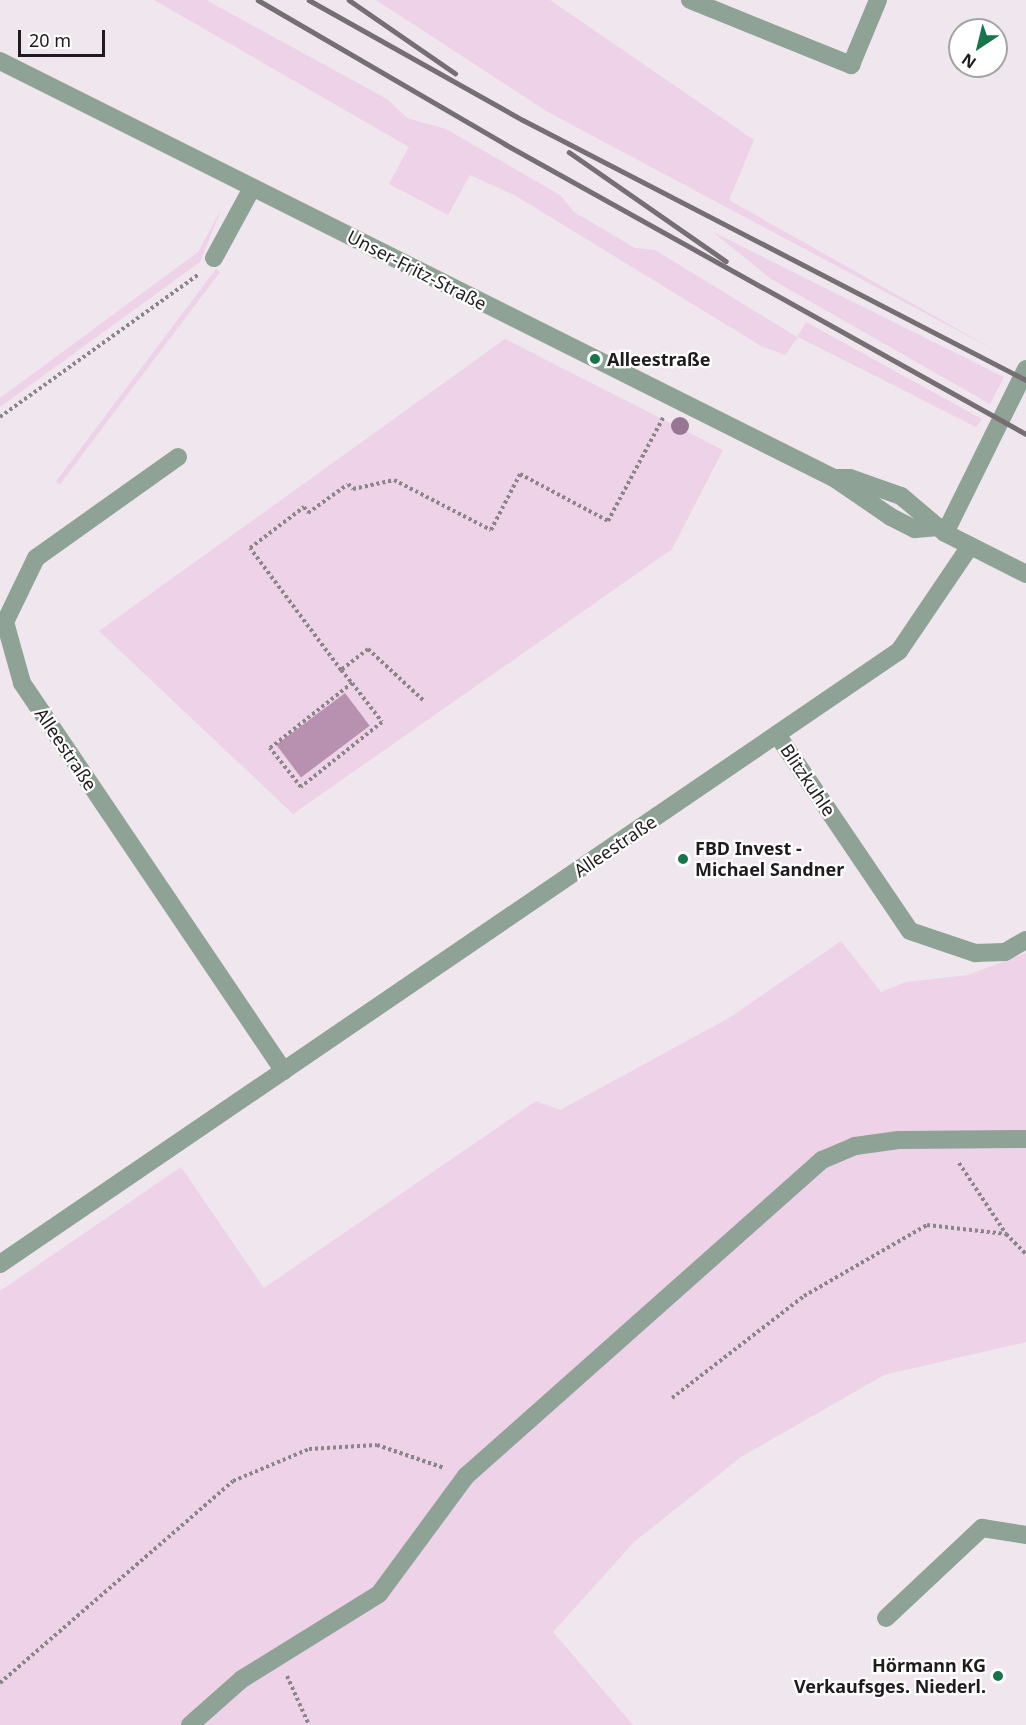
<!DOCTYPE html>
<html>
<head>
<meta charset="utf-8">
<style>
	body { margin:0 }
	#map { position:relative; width:1026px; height:1725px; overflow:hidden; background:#f0e6ee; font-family:"Noto Sans",sans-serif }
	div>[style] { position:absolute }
	.green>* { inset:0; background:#edd2e8; transform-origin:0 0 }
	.water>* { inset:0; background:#b890b0; transform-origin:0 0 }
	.path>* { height:4px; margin-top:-2px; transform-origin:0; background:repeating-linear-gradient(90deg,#8b8489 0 3px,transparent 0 6px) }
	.minor>* { height:18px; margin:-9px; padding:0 9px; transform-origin:9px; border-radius:9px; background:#8ea295 }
	.rail>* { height:4.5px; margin:-2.25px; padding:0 2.25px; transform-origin:2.25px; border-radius:2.25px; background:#756f74 }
	.trees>* { width:18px; height:18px; margin:-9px; border-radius:50%; background:#977793 }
	.dots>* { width:16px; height:16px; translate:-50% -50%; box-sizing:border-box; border:3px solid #fff; border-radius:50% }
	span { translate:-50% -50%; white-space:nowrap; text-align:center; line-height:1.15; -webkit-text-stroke:4.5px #fff; paint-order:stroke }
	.street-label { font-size:18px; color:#1f1b1e }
	.poi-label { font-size:18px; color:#1f1b1e; font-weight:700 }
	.left { translate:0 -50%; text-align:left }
	.right { translate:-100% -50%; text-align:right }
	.north { position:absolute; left:948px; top:18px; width:60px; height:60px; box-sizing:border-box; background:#fff; border:2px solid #a5a4a5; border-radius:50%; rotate:215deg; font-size:16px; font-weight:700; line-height:24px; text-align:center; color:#1f1b1e }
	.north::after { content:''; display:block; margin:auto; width:21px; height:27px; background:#17754b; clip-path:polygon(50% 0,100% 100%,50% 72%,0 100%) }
	.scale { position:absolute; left:18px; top:30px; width:87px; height:27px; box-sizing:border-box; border:3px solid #1f1b1e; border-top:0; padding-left:8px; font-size:18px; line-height:21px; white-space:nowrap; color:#1f1b1e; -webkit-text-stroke:4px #fff; paint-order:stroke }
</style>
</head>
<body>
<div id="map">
	<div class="green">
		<i style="clip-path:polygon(154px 0,206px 0,387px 99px,407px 118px,446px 129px,560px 195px,574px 212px,635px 248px,655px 250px,797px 337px,806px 322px,982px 419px,976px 427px,798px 337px,785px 355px,761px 346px,516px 196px,470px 175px,448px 215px,389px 184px,409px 147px)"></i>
		<i style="clip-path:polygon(376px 0,550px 0,754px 140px,729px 200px,998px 352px,548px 112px)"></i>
		<i style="clip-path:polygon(221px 210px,200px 262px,0 407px,0 398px,198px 252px)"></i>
		<i style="clip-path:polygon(713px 232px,1004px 377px,990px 404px,771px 279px)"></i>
		<i style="left:216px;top:269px;width:5px;height:266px;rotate:37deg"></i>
		<i style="clip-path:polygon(505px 339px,723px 450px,672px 549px,293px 814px,99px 631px)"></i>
		<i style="clip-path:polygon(841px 941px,881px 992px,906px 982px,968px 975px,1026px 953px,1026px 1342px,884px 1375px,741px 1457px,634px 1542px,553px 1632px,633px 1725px,0 1725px,0 1291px,181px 1167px,264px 1288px,536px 1101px,560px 1110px,729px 1018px)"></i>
	</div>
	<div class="water">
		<i style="left:345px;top:693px;width:41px;height:86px;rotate:53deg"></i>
	</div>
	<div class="path">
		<i style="left:0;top:417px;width:245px;rotate:-35.7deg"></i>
		<i style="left:341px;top:670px;width:17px;rotate:50deg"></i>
		<i style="left:352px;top:683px;width:49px;rotate:52.4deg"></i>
		<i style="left:382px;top:722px;width:104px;rotate:141.3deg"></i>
		<i style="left:301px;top:787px;width:50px;rotate:-128.5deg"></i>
		<i style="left:270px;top:748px;width:105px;rotate:-38.4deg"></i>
		<i style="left:423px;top:700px;width:75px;rotate:-137.2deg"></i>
		<i style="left:368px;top:649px;width:34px;rotate:142deg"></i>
		<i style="left:341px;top:670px;width:152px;rotate:-126.7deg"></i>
		<i style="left:250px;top:548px;width:68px;rotate:-37.2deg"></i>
		<i style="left:304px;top:507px;width:7px;rotate:56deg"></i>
		<i style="left:308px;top:513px;width:49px;rotate:-35.9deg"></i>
		<i style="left:348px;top:484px;width:7px;rotate:45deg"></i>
		<i style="left:353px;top:489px;width:42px;rotate:-12.4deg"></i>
		<i style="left:394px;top:480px;width:109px;rotate:27.3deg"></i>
		<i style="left:491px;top:530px;width:63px;rotate:-62.6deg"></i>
		<i style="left:520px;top:474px;width:100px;rotate:28.1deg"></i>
		<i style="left:608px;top:521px;width:117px;rotate:-61.9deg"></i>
		<i style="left:959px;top:1163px;width:85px;rotate:56.5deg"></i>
		<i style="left:1006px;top:1234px;width:28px;rotate:45deg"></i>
		<i style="left:672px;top:1398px;width:167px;rotate:-37.7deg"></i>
		<i style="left:804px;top:1296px;width:142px;rotate:-30deg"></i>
		<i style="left:927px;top:1225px;width:80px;rotate:6.5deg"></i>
		<i style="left:287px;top:1676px;width:54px;rotate:65.8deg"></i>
		<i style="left:0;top:1683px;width:308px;rotate:-40.9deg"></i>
		<i style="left:233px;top:1481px;width:82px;rotate:-22.8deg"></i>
		<i style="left:309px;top:1449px;width:68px;rotate:-3.4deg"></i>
		<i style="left:377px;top:1445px;width:71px;rotate:18.9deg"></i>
	</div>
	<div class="minor">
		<i style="left:690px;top:0;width:174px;rotate:22deg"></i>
		<i style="left:851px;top:65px;width:70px;rotate:-67.4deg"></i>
		<i style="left:0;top:61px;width:932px;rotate:26.57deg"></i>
		<i style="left:834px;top:478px;width:69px;rotate:34.4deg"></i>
		<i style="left:891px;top:517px;width:27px;rotate:27deg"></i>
		<i style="left:915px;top:529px;width:23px;rotate:-5deg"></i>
		<i style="left:214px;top:258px;width:80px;rotate:-61.5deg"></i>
		<i style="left:178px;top:457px;width:174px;rotate:144.6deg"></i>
		<i style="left:36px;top:558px;width:71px;rotate:115.8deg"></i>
		<i style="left:5px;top:622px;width:63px;rotate:74.4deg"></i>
		<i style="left:22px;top:683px;width:468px;rotate:56deg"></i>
		<i style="left:834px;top:478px;width:16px"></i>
		<i style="left:850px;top:478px;width:54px;rotate:19.4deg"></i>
		<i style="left:901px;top:496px;width:57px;rotate:40.1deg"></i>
		<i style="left:945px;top:533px;width:91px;rotate:26.8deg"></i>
		<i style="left:945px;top:533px;width:183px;rotate:-63.7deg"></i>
		<i style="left:778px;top:736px;width:235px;rotate:55.9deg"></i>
		<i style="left:910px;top:931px;width:69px;rotate:18.7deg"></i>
		<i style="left:975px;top:953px;width:30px;rotate:-2deg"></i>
		<i style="left:1005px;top:952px;width:24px;rotate:-30deg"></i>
		<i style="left:0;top:1264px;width:1088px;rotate:-34.29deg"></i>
		<i style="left:899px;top:651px;width:127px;rotate:-55.9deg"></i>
		<i style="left:886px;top:1618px;width:132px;rotate:-43.2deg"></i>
		<i style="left:982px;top:1528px;width:45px;rotate:9deg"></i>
		<i style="left:190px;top:1725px;width:69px;rotate:-41.5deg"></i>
		<i style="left:242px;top:1679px;width:161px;rotate:-31.8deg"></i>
		<i style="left:379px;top:1594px;width:147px;rotate:-53.6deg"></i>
		<i style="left:466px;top:1476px;width:476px;rotate:-41.6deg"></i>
		<i style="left:822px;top:1160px;width:36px;rotate:-23deg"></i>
		<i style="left:855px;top:1146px;width:44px;rotate:-7.8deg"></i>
		<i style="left:899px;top:1140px;width:127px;rotate:-0.5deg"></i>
	</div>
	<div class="rail">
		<i style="left:258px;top:0;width:286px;rotate:30.2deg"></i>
		<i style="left:505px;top:144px;width:596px;rotate:29.1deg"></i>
		<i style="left:309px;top:0;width:245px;rotate:29.3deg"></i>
		<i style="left:523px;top:120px;width:566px;rotate:27.33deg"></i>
		<i style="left:349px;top:0;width:129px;rotate:34.6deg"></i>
		<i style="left:569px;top:152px;width:191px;rotate:34.8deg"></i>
	</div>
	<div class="trees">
		<i style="left:680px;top:426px"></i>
	</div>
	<div class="dots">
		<i style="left:595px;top:359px;background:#17754b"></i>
		<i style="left:683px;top:859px;background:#17754b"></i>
		<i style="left:998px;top:1676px;background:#17754b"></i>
	</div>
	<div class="street-label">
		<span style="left:417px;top:270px;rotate:27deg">Unser-Fritz-Straße</span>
		<span style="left:66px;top:749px;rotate:56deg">Alleestraße</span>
		<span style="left:808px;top:780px;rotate:56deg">Blitzkuhle</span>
		<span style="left:615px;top:846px;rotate:-34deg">Alleestraße</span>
	</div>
	<div class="poi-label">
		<span class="left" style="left:607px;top:359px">Alleestraße</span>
		<span class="left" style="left:695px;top:859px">FBD Invest -<br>Michael Sandner</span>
		<span class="right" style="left:986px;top:1676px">Hörmann KG<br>Verkaufsges. Niederl.</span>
	</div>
	<div class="north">N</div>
	<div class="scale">20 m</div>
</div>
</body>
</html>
